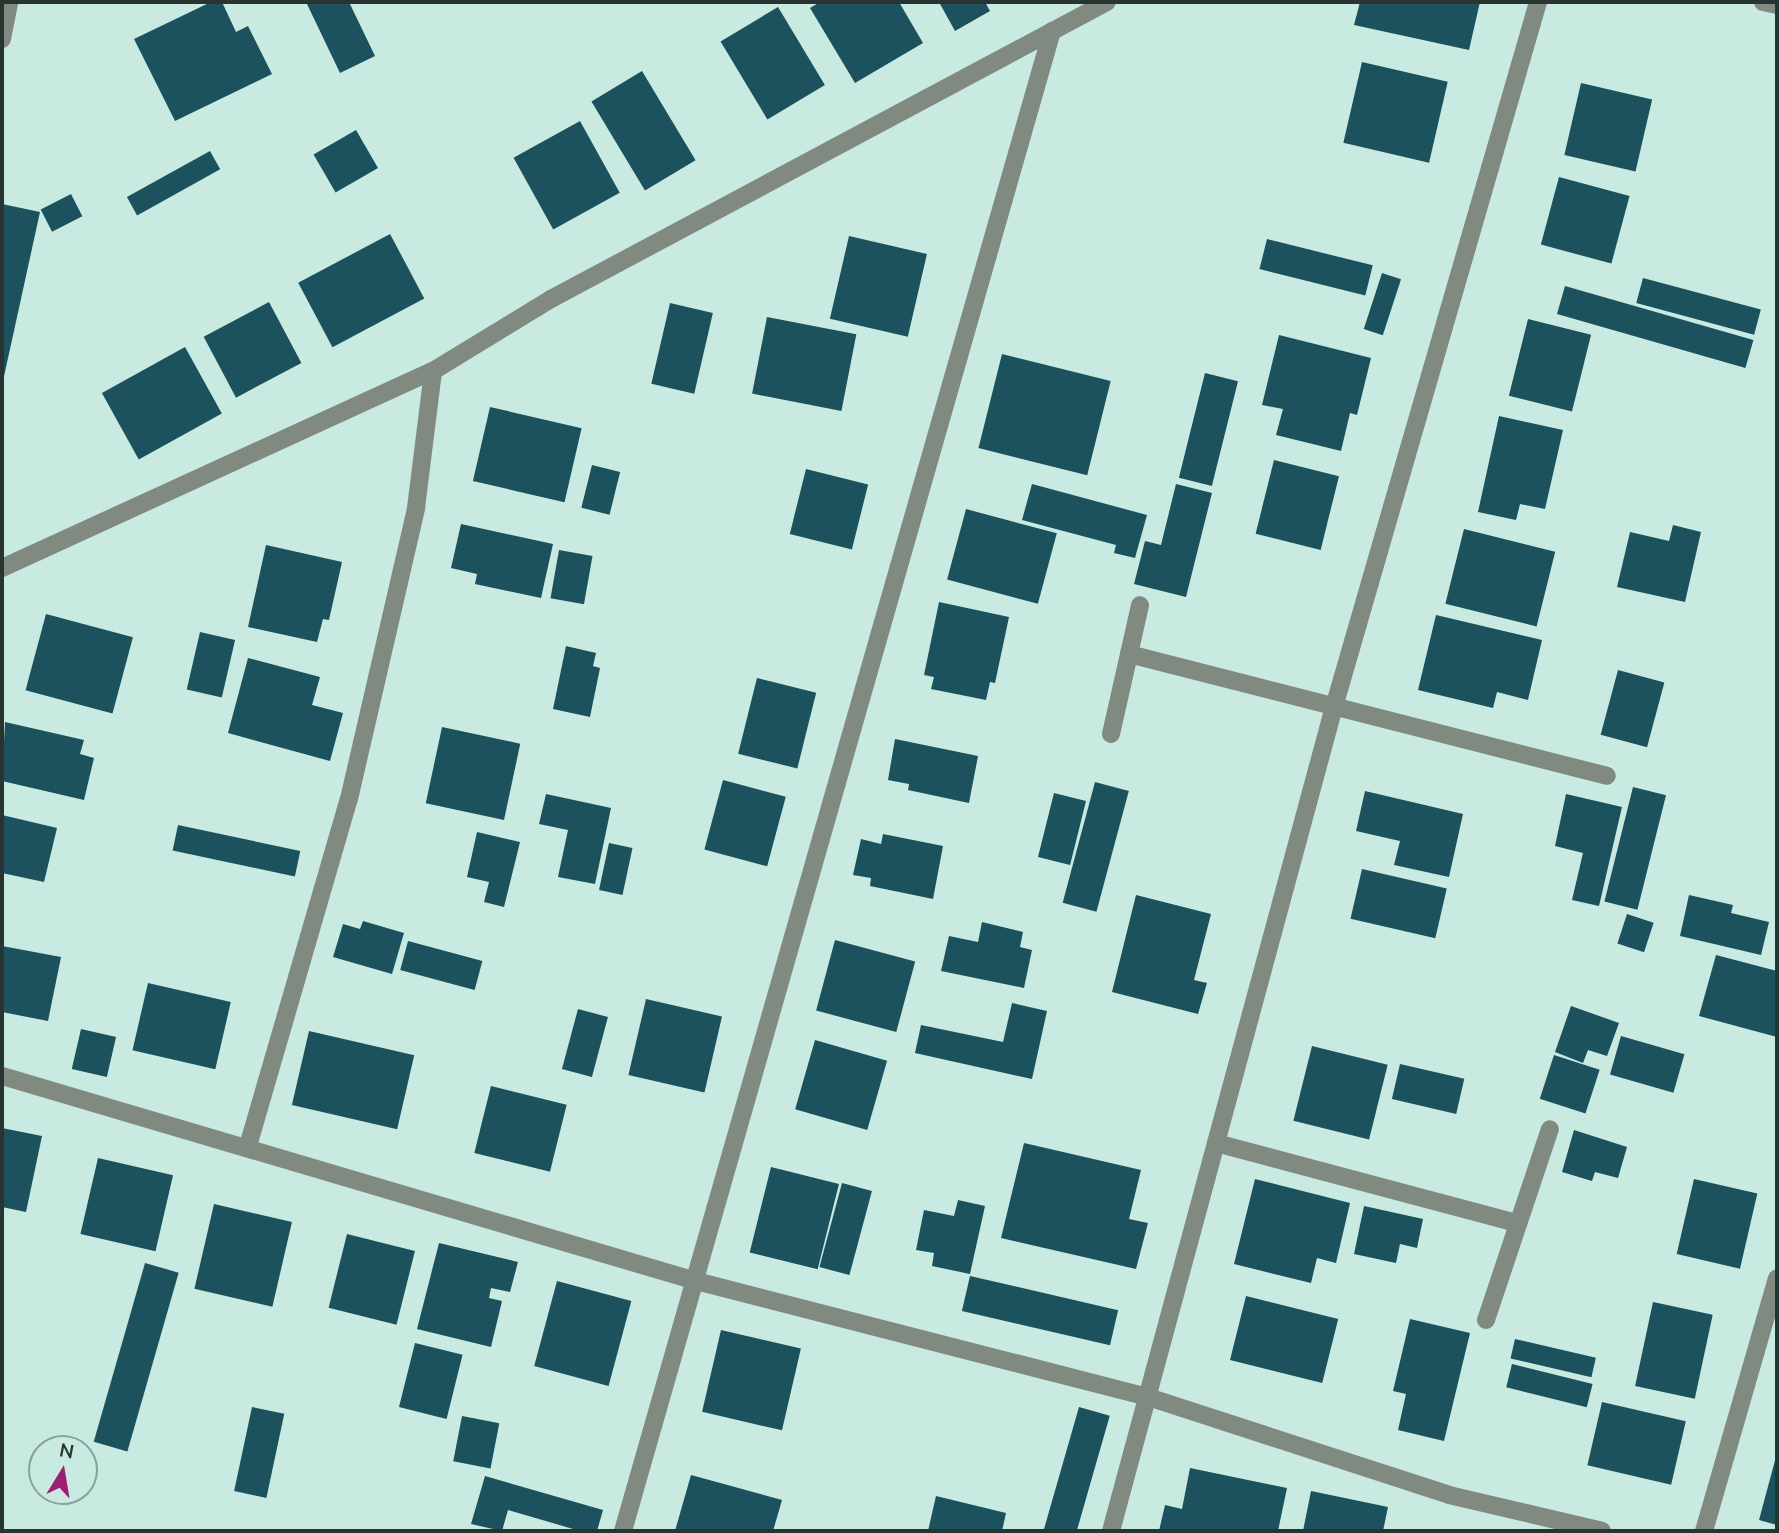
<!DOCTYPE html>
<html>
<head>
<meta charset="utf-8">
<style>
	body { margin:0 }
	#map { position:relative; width:1779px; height:1533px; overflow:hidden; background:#c9eae1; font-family:"Nunito Sans",sans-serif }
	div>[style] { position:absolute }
	.building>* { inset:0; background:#1b525d; transform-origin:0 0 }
	.minor>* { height:18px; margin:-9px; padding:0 9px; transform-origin:9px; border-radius:9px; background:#818a81 }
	span { translate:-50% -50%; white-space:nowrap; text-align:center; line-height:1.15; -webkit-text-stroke:7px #c9eae1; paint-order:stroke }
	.frame { position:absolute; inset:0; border:4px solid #273431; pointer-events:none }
	.north { position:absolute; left:28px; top:1435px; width:70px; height:70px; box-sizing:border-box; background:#c9eae1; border:2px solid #88a19b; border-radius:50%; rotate:11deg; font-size:19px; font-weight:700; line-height:28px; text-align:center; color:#273431 }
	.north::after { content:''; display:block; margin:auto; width:24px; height:32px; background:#9d1e73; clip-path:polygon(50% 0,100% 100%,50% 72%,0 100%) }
</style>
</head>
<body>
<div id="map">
	<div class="building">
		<i style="clip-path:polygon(211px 2px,222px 2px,236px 32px,248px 26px,272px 74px,175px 121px,134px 39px)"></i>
		<i style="clip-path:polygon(306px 2px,349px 2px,375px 56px,340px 73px)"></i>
		<i style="clip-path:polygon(820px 2px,899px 2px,923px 43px,855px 83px,810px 8px)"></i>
		<i style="clip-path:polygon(939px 2px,985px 2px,990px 11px,955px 31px)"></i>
		<i style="clip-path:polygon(1360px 2px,1480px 2px,1469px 50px,1354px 25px)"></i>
		<i style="left:778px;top:7px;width:91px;height:67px;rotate:59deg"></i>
		<i style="left:1362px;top:62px;width:88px;height:83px;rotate:13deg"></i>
		<i style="left:642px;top:71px;width:104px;height:59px;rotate:59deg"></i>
		<i style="left:1581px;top:83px;width:73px;height:74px;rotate:13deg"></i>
		<i style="left:580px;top:121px;width:82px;height:76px;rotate:61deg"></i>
		<i style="left:356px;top:130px;width:44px;height:49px;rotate:60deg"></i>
		<i style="left:210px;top:151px;width:21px;height:95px;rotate:61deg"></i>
		<i style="left:1559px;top:177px;width:73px;height:70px;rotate:15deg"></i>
		<i style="left:71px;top:194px;width:25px;height:34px;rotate:63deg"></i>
		<i style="clip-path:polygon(2px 204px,40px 212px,3px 381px,2px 381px)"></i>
		<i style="left:390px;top:234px;width:73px;height:104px;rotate:62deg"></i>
		<i style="left:849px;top:236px;width:80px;height:85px;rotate:13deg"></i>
		<i style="left:1267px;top:239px;width:109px;height:31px;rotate:14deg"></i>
		<i style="left:1382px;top:273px;width:20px;height:59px;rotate:18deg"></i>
		<i style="left:1643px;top:278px;width:122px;height:26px;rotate:15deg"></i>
		<i style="left:1565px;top:286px;width:196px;height:29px;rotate:16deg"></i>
		<i style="left:269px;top:302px;width:69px;height:74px;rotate:62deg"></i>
		<i style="left:670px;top:303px;width:44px;height:83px;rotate:13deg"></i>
		<i style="left:767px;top:317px;width:91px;height:78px;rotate:11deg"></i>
		<i style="left:1528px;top:319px;width:65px;height:79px;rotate:14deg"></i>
		<i style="clip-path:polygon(1279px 335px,1371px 358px,1357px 415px,1350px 413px,1341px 451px,1276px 435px,1283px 409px,1262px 405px)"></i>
		<i style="left:185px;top:347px;width:76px;height:95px;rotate:61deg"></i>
		<i style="left:1002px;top:354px;width:112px;height:97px;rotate:14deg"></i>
		<i style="left:1205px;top:373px;width:34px;height:108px;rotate:14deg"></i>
		<i style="left:490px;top:407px;width:94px;height:76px;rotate:13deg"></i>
		<i style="clip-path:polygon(1499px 416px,1563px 430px,1545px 509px,1520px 504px,1516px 520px,1478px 512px)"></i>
		<i style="left:1274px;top:460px;width:67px;height:76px;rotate:14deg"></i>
		<i style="left:592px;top:465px;width:29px;height:44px;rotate:14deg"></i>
		<i style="left:806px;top:469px;width:64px;height:67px;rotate:14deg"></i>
		<i style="clip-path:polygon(1032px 484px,1147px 515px,1135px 558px,1114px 553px,1116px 545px,1022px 520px)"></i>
		<i style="clip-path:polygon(1176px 484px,1212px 493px,1186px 597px,1134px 584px,1145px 541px,1161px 545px)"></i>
		<i style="left:966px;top:509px;width:94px;height:73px;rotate:15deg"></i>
		<i style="clip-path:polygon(461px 524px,553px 544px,541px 598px,475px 584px,477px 574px,451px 568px)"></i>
		<i style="clip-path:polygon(1673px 525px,1701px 532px,1685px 602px,1617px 587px,1630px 532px,1669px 541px)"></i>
		<i style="left:1464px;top:529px;width:94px;height:77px;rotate:14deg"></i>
		<i style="clip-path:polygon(266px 545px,342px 562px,329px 620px,323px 619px,317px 642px,248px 627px)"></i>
		<i style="left:559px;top:550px;width:34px;height:49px;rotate:10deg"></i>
		<i style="clip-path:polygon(939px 602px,1009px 617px,995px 683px,990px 682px,986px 700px,931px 689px,934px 677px,924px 675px)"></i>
		<i style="left:46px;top:614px;width:90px;height:79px;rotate:15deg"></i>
		<i style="clip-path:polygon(1436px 615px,1542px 640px,1528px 700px,1497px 692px,1493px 708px,1418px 690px)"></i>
		<i style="left:200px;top:632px;width:36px;height:59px;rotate:13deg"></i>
		<i style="clip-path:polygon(566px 646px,596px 653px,593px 666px,600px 668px,590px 717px,553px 709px)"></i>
		<i style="clip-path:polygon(248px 658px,320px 677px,312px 705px,343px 713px,330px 761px,228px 733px)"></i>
		<i style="left:1618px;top:670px;width:48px;height:67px;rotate:15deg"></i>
		<i style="left:757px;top:678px;width:61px;height:78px;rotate:14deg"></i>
		<i style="clip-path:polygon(5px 722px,84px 740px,80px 754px,94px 758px,84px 800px,2px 781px)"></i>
		<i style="left:442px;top:727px;width:80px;height:78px;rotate:12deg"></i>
		<i style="clip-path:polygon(895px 739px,978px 756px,969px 803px,908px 790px,909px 784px,888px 780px)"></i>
		<i style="left:723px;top:780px;width:65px;height:72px;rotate:15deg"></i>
		<i style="left:1095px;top:782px;width:35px;height:125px;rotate:15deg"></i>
		<i style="left:1633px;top:787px;width:34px;height:118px;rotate:14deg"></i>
		<i style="clip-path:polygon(1365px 791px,1463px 814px,1449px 877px,1394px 865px,1400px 841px,1356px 831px)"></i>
		<i style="left:1054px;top:793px;width:33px;height:66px;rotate:14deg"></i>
		<i style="clip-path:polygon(546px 794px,611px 808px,595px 884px,558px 877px,568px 830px,539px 824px)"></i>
		<i style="clip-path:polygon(1566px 794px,1622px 807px,1599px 906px,1572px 900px,1583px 853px,1555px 846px)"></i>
		<i style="clip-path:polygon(2px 815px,57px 828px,44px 882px,2px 873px)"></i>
		<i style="left:178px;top:825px;width:125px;height:26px;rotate:12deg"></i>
		<i style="clip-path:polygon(477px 832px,520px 842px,504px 907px,484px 902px,489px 882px,467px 877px)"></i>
		<i style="clip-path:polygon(883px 834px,943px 846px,933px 899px,870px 886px,871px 878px,853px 875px,861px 839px,881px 844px)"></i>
		<i style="left:609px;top:843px;width:24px;height:48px;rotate:12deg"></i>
		<i style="left:1362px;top:869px;width:87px;height:51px;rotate:13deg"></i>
		<i style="clip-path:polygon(1136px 895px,1211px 914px,1194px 980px,1207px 983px,1198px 1014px,1112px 992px)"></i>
		<i style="clip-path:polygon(1689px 895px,1733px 905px,1731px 913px,1769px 922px,1761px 955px,1680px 936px)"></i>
		<i style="left:1627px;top:914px;width:28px;height:31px;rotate:18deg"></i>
		<i style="clip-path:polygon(363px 921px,404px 933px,392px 974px,333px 957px,343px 924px,360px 929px)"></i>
		<i style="clip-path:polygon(982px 922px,1023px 932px,1020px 947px,1032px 950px,1024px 988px,941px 971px,949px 936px,978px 942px)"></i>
		<i style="left:835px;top:940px;width:83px;height:73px;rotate:15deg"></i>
		<i style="left:408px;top:941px;width:77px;height:30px;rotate:15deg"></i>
		<i style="clip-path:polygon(2px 946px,61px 957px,48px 1021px,2px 1012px)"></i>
		<i style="clip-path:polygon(1716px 955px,1777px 971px,1777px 1037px,1699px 1016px)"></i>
		<i style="left:148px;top:983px;width:85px;height:69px;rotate:13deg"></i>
		<i style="left:646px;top:999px;width:78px;height:78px;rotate:13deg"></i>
		<i style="clip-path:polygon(1012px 1003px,1047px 1011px,1032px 1079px,915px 1053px,921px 1025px,1003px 1042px)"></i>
		<i style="clip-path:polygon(1571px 1006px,1619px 1023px,1607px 1056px,1588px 1050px,1583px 1063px,1555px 1052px)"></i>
		<i style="left:578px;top:1009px;width:31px;height:62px;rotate:15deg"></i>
		<i style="left:81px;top:1029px;width:36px;height:41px;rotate:13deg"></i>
		<i style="left:309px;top:1031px;width:108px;height:76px;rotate:13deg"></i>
		<i style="left:1621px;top:1036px;width:66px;height:40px;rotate:16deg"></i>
		<i style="left:815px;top:1040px;width:75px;height:72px;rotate:16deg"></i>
		<i style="left:1312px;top:1046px;width:78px;height:77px;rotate:14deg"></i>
		<i style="left:1554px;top:1055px;width:48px;height:46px;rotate:18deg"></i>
		<i style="left:1400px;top:1064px;width:66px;height:36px;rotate:13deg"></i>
		<i style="left:491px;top:1086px;width:78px;height:69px;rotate:14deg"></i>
		<i style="clip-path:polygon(2px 1128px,42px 1136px,26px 1212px,2px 1207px)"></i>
		<i style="clip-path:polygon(1574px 1130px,1627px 1147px,1618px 1178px,1595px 1172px,1592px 1181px,1562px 1172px)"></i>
		<i style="clip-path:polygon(1024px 1143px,1141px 1170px,1129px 1219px,1148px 1223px,1136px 1269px,1001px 1238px)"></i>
		<i style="left:98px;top:1158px;width:77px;height:78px;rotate:13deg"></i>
		<i style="left:771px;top:1167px;width:70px;height:88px;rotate:14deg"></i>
		<i style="clip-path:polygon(1255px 1179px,1350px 1203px,1336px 1263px,1317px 1258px,1311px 1283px,1234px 1264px)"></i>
		<i style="left:1694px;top:1179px;width:65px;height:77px;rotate:13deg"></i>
		<i style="left:842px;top:1183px;width:31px;height:87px;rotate:15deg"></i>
		<i style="clip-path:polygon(958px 1200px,985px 1206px,970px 1274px,932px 1266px,934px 1253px,916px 1250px,924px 1210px,954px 1216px)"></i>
		<i style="left:214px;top:1204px;width:80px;height:87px;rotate:13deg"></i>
		<i style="clip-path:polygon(1364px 1206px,1423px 1219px,1417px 1248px,1400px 1244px,1396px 1263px,1354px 1254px)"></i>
		<i style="left:347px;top:1234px;width:70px;height:76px;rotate:14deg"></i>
		<i style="clip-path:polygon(439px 1243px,518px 1262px,510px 1292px,491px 1288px,489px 1298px,502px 1301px,491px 1347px,417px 1329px)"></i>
		<i style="left:145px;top:1263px;width:35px;height:186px;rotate:16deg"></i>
		<i style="left:970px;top:1276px;width:152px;height:36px;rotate:13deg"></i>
		<i style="left:557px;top:1281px;width:77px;height:88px;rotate:15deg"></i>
		<i style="left:1246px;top:1296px;width:95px;height:66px;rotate:14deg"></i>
		<i style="left:1653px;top:1302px;width:61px;height:86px;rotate:12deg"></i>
		<i style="clip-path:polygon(1410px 1319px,1470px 1333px,1444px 1441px,1398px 1430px,1406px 1394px,1393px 1391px)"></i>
		<i style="left:721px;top:1330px;width:82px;height:84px;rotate:13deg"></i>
		<i style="left:1515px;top:1339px;width:83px;height:20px;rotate:13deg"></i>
		<i style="left:415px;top:1343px;width:49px;height:66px;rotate:14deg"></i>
		<i style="left:1512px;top:1364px;width:83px;height:24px;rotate:14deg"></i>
		<i style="left:1602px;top:1402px;width:86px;height:65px;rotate:13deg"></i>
		<i style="left:252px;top:1407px;width:33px;height:86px;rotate:12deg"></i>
		<i style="left:1079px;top:1407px;width:32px;height:128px;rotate:16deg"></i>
		<i style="left:462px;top:1416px;width:38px;height:46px;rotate:11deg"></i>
		<i style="clip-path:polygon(1777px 1453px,1777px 1525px,1759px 1520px)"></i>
		<i style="clip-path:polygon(1190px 1468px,1287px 1488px,1278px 1531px,1159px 1531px,1165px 1505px,1182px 1509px)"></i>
		<i style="clip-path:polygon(691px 1475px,782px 1500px,773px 1531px,675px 1531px)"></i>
		<i style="clip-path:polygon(485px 1476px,603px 1510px,597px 1531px,580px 1531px,508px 1510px,502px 1531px,471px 1524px)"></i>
		<i style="clip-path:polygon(1311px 1491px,1388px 1507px,1383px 1531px,1303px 1531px)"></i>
		<i style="clip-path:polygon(936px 1496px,1006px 1513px,1002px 1531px,928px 1531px)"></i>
	</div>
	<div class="minor">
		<i style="left:1763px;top:2px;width:14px;rotate:12deg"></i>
		<i style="left:2px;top:39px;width:38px;rotate:-79deg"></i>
		<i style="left:2px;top:568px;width:474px;rotate:-24.6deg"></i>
		<i style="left:433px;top:371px;width:138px;rotate:-31.4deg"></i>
		<i style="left:551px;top:299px;width:630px;rotate:-28.11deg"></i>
		<i style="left:1129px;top:654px;width:493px;rotate:14.3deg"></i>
		<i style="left:1111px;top:734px;width:132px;rotate:-77.3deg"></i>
		<i style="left:2px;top:1076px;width:724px;rotate:16.46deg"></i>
		<i style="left:696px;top:1281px;width:463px;rotate:14.4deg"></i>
		<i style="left:1145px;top:1396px;width:320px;rotate:18deg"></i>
		<i style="left:1449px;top:1495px;width:157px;rotate:13.2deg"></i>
		<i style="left:1216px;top:1143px;width:311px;rotate:14.9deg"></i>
		<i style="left:248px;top:1146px;width:361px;rotate:-73.8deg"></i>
		<i style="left:349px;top:799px;width:299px;rotate:-77deg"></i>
		<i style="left:416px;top:508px;width:138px;rotate:-82.9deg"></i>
		<i style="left:1486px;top:1320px;width:201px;rotate:-71.5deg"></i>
		<i style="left:623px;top:1531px;width:1560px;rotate:-74.04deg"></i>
		<i style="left:1111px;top:1531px;width:854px;rotate:-74.86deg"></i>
		<i style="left:1334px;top:707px;width:734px;rotate:-73.86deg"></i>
		<i style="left:1704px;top:1531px;width:263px;rotate:-73.9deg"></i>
	</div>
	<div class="frame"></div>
	<div class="north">N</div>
</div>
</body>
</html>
